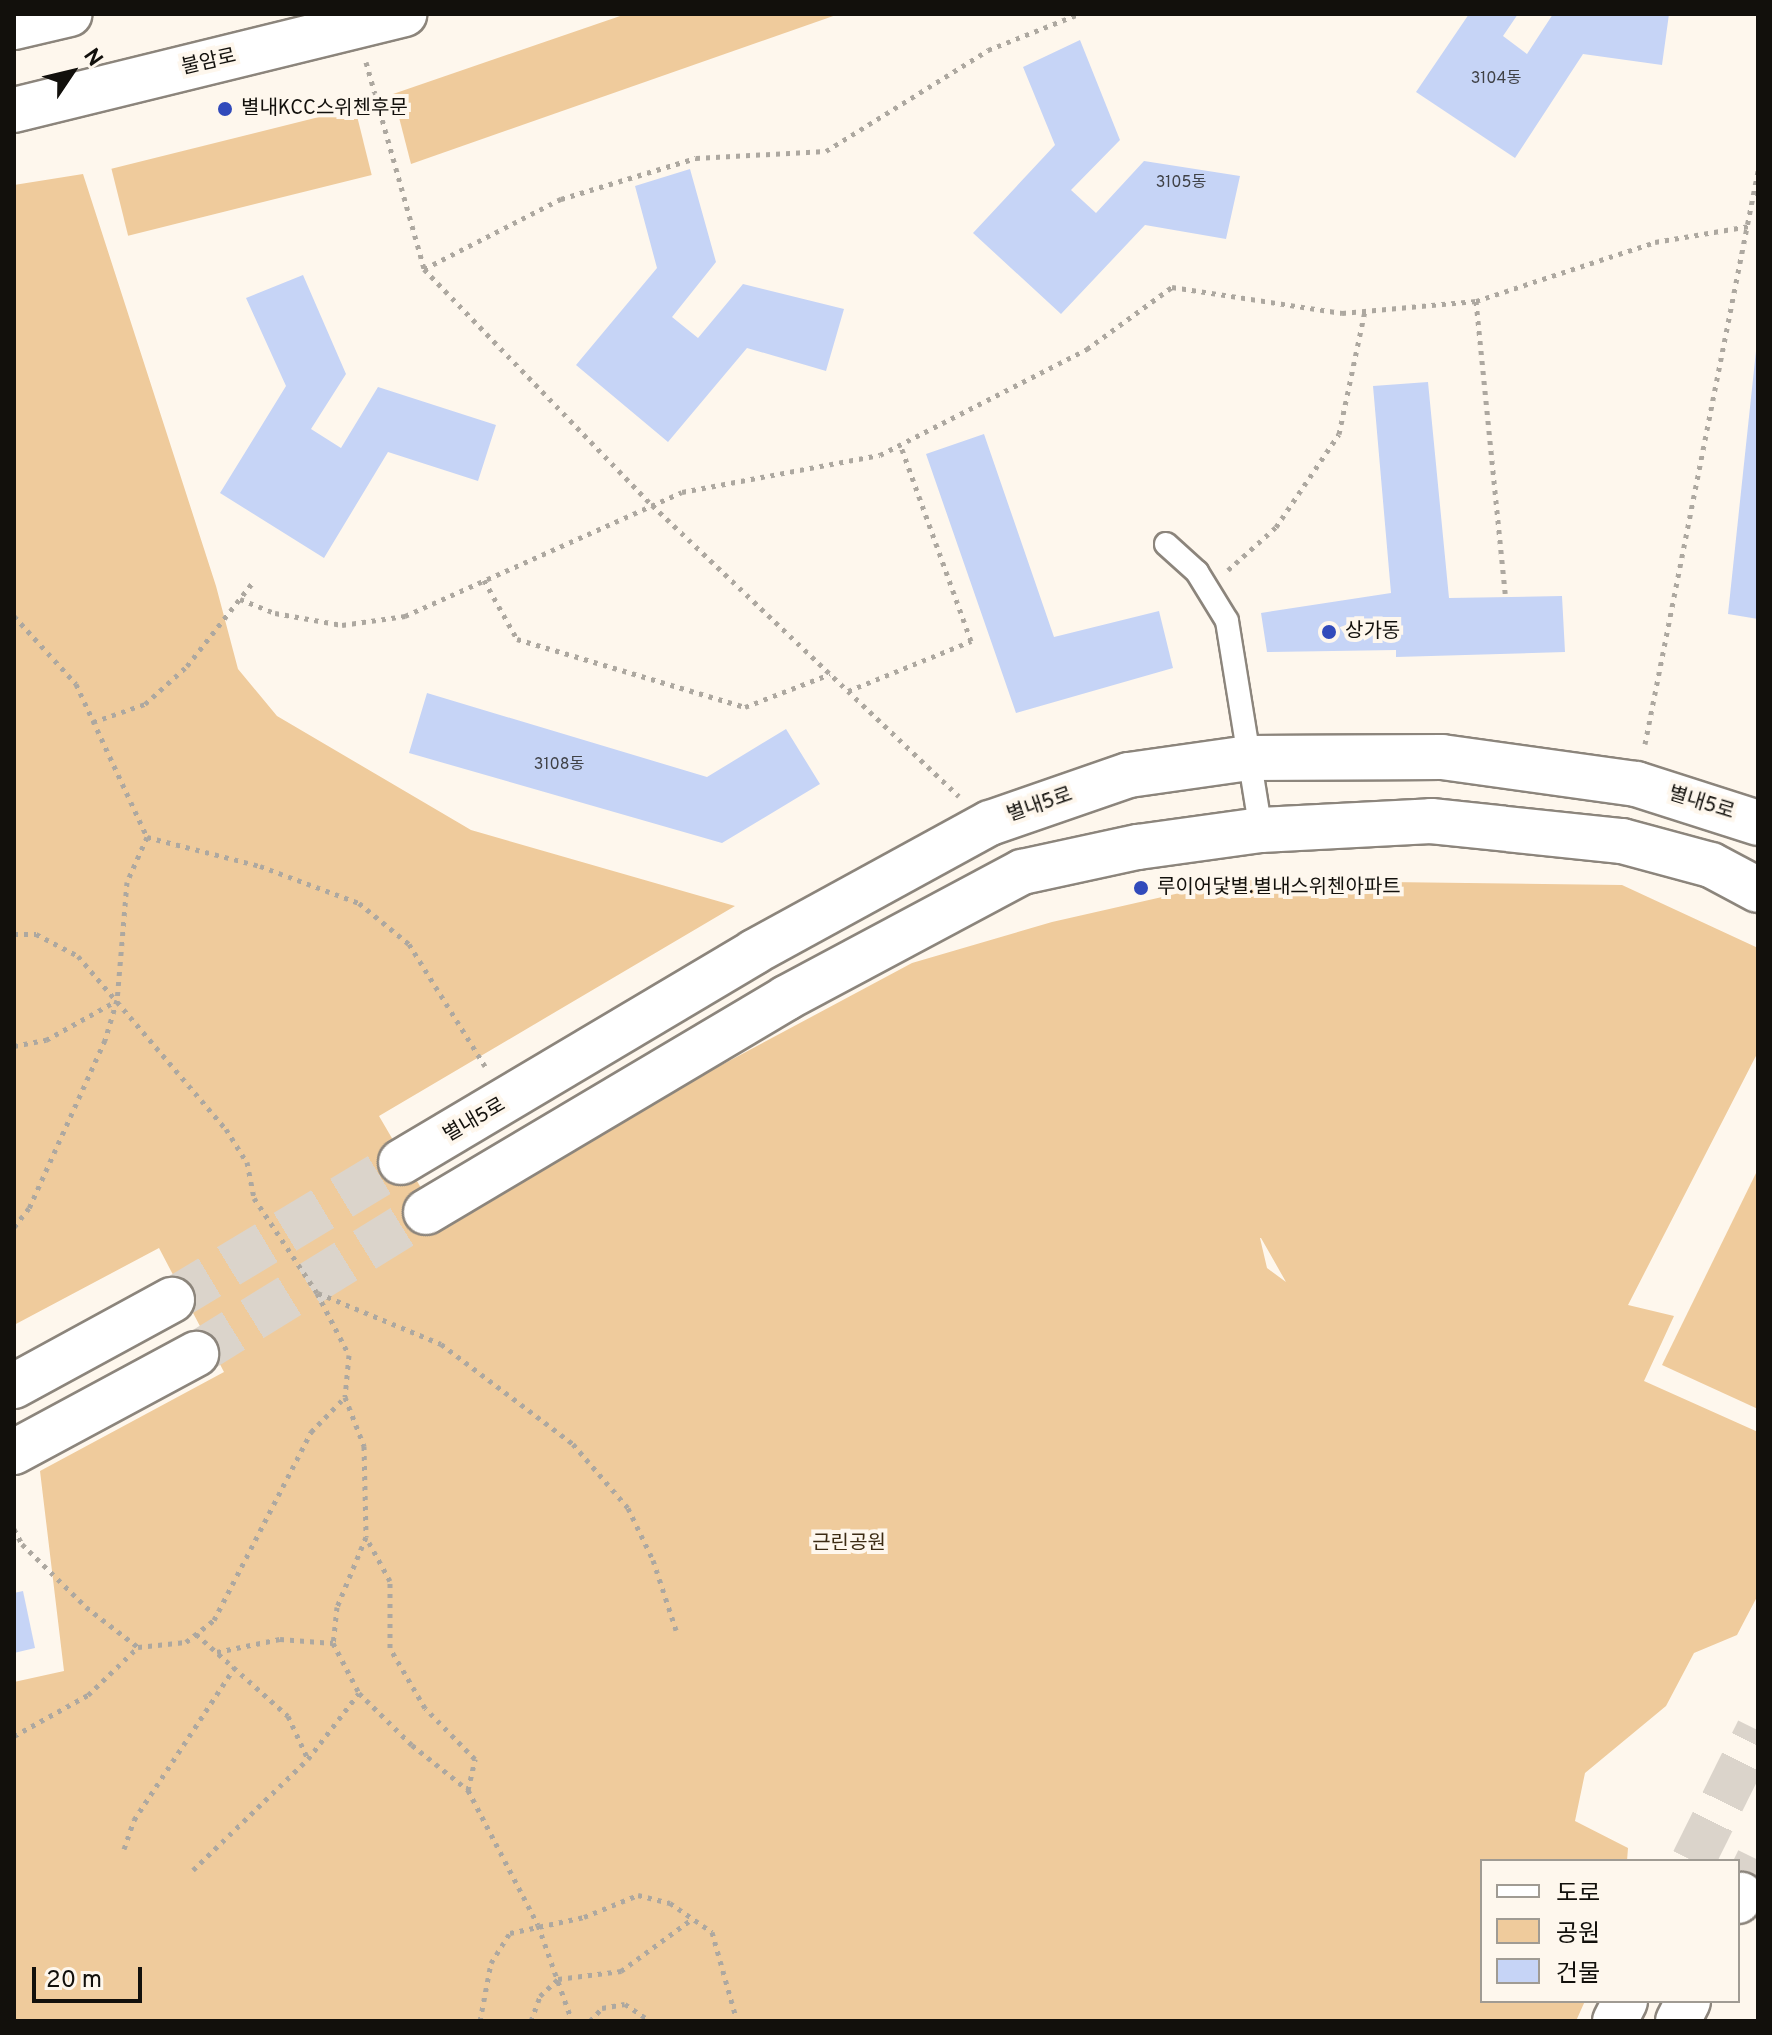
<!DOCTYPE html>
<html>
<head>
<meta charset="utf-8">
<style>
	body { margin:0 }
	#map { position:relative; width:1772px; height:2035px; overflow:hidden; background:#fef7ed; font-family:Overpass,"Noto Sans KR",sans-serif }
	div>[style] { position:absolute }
	.green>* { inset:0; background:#efcb9c; transform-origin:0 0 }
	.building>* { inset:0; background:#c6d4f6 }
	.secondary-tunnel>* { height:44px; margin-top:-22px; transform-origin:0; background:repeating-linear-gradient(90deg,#dbd4cb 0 44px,transparent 0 66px) }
	.highway-tunnel>* { height:44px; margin-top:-22px; transform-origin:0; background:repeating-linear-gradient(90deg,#dbd4cb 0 44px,transparent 0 66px) }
	.path>* { height:5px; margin-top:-2.5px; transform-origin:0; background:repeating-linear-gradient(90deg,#ada8a0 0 4px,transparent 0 10px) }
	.roads { filter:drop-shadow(2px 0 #8c857c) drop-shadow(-2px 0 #8c857c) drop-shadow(0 2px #8c857c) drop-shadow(0 -2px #8c857c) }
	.lane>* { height:22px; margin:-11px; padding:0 11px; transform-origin:11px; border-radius:11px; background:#fff }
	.secondary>* { height:44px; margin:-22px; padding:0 22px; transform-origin:22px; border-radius:22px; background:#fff }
	.highway>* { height:44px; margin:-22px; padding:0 22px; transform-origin:22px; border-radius:22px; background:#fff }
	.dots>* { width:22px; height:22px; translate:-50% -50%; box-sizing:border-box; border:4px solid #fef7ed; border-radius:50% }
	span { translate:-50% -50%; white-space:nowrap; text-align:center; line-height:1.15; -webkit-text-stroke:8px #fef7ed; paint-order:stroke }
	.number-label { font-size:16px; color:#3f4146 }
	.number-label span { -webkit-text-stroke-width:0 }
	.street-label { font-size:20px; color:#12100c }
	.poi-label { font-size:20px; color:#12100c }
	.left { translate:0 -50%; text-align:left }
	.park-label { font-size:20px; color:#3c2b13 }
	.frame { position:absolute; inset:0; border:16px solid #12100c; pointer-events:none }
	.legend { position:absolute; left:1480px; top:1859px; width:260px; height:144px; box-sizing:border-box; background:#fef7ed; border:2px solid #a09b93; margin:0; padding:10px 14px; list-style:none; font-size:24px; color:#12100c }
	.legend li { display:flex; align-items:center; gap:16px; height:40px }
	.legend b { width:40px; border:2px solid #a09b93 }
	.north { position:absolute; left:32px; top:32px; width:80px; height:80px; -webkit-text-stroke:6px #fef7ed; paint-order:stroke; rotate:55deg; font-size:22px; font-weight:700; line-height:32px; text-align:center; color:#12100c }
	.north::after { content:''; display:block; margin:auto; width:28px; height:36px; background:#12100c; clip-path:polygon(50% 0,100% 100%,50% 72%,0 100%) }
	.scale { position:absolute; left:32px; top:1967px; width:110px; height:36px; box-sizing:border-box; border:4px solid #12100c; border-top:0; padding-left:10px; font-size:24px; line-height:28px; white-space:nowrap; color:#12100c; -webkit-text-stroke:6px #fef7ed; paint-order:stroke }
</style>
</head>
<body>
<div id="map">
	<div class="green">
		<i style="clip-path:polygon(626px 14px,839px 14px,411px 164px,393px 94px)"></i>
		<i style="left:355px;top:108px;width:69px;height:251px;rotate:76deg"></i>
		<i style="clip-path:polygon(evenodd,83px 174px,216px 586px,238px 669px,277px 716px,471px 830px,735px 906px,379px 1116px,445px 1229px,699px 1077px,912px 963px,1052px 922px,1237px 880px,1622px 885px,1758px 948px,1758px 1052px,1628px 1305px,1674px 1316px,1644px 1381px,1758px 1432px,1758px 1595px,1737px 1635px,1694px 1653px,1666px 1706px,1585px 1773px,1575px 1821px,1628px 1848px,1627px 1861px,1482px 1861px,1482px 2001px,1585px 2001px,1576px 2021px,14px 2021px,14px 1682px,64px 1671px,40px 1471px,224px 1372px,159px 1248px,14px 1325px,14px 185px,83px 174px,1260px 1238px,1261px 1238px,1286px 1282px,1267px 1268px,1260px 1238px)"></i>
		<i style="clip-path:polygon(1758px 1169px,1758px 1409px,1662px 1365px)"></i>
	</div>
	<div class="building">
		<i style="clip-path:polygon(1469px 14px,1518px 14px,1503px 36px,1527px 54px,1553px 14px,1669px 14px,1662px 65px,1583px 54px,1515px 158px,1416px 92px)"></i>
		<i style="clip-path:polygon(1080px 40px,1120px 140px,1071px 190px,1096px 213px,1144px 161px,1240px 176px,1226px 239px,1145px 225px,1061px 314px,973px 233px,1055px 145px,1023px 67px)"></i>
		<i style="clip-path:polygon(690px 169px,716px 262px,672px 317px,698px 338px,743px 284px,844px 309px,826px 371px,747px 348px,668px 442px,576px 365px,657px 268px,635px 186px)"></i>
		<i style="clip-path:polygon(303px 275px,346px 374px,311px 429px,341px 448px,378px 387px,496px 425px,478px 481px,388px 452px,324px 558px,220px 493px,286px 386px,246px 298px)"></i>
		<i style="clip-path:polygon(1756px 351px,1758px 351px,1758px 619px,1728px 614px)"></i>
		<i style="clip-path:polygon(1428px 382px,1449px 598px,1562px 596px,1565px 652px,1396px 657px,1396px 650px,1267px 652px,1261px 613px,1391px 593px,1373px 386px)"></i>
		<i style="clip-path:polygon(984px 434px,1054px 637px,1159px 611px,1173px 668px,1016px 713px,926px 454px)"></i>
		<i style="clip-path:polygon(427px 693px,707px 777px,786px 729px,820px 784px,722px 843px,409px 753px)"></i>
		<i style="clip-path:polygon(23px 1591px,35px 1648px,14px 1653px,14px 1593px)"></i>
	</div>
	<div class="secondary-tunnel">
		<i style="left:172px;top:1300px;width:267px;rotate:-31.1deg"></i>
		<i style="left:196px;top:1354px;width:270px;rotate:-31.7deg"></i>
	</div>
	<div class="highway-tunnel">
		<i style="left:1693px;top:1861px;width:146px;rotate:-63.6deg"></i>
		<i style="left:1741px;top:1895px;width:39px;rotate:-64deg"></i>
	</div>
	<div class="path">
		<i style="left:366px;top:62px;width:215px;rotate:74.3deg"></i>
		<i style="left:424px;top:269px;width:328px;rotate:46deg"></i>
		<i style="left:652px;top:505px;width:423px;rotate:43.5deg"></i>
		<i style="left:424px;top:269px;width:154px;rotate:-27.1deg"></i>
		<i style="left:561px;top:199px;width:141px;rotate:-16.9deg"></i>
		<i style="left:696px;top:158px;width:130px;rotate:-3.1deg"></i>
		<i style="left:826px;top:151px;width:191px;rotate:-31.9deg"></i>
		<i style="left:988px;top:50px;width:98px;rotate:-21.6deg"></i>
		<i style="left:1476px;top:301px;width:294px;rotate:84.3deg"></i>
		<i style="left:1228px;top:570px;width:64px;rotate:-41.9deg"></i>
		<i style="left:1276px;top:527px;width:112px;rotate:-55.9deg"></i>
		<i style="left:1339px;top:434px;width:126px;rotate:-78.1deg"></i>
		<i style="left:484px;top:580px;width:68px;rotate:60.8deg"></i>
		<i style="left:517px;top:639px;width:238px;rotate:16.6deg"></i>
		<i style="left:745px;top:707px;width:91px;rotate:-21.2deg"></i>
		<i style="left:240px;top:599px;width:38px;rotate:22deg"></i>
		<i style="left:275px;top:613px;width:68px;rotate:10.2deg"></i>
		<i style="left:342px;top:625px;width:64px;rotate:-8.1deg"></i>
		<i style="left:405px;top:616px;width:303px;rotate:-24.1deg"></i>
		<i style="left:682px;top:492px;width:201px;rotate:-10.6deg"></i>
		<i style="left:880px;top:455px;width:233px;rotate:-27.1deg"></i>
		<i style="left:1087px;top:349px;width:105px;rotate:-36.1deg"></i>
		<i style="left:1172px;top:287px;width:172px;rotate:8.7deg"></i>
		<i style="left:1342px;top:313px;width:135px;rotate:-5.1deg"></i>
		<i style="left:1476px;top:301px;width:188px;rotate:-18.2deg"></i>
		<i style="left:1655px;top:242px;width:96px;rotate:-9.6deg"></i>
		<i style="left:14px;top:616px;width:92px;rotate:47.6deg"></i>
		<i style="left:76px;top:684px;width:169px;rotate:65.1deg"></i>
		<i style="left:147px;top:837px;width:49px;rotate:114deg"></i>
		<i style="left:127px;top:882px;width:118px;rotate:94.8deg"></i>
		<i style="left:117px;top:1000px;width:42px;rotate:106.7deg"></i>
		<i style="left:105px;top:1040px;width:184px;rotate:114.3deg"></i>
		<i style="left:29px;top:1208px;width:24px;rotate:128deg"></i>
		<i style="left:848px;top:691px;width:133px;rotate:-22.1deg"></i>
		<i style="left:971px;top:641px;width:209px;rotate:-109.8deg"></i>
		<i style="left:93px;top:722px;width:55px;rotate:-19.1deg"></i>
		<i style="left:145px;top:704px;width:57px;rotate:-42.1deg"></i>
		<i style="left:187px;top:666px;width:107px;rotate:-51.8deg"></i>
		<i style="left:1645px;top:744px;width:584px;rotate:-78.84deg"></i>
		<i style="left:147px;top:837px;width:117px;rotate:14.4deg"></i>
		<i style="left:260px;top:866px;width:106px;rotate:20.5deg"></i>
		<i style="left:359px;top:903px;width:65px;rotate:39.4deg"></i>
		<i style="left:409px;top:944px;width:144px;rotate:58.1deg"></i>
		<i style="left:14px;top:934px;width:22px"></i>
		<i style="left:36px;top:934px;width:47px;rotate:27.6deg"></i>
		<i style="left:78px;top:956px;width:228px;rotate:49.5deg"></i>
		<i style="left:226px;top:1129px;width:39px;rotate:58deg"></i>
		<i style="left:247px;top:1162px;width:37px;rotate:79deg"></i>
		<i style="left:254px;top:1198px;width:114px;rotate:56.4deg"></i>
		<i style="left:317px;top:1293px;width:70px;rotate:62.7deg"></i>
		<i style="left:349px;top:1355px;width:42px;rotate:95.4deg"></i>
		<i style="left:345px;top:1397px;width:53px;rotate:68.8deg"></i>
		<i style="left:364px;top:1446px;width:91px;rotate:88.7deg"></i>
		<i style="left:366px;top:1537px;width:76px;rotate:112.5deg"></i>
		<i style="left:337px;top:1607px;width:36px;rotate:96deg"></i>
		<i style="left:333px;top:1643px;width:56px;rotate:62.5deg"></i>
		<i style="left:359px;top:1693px;width:74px;rotate:44.5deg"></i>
		<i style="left:412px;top:1745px;width:72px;rotate:38.8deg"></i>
		<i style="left:468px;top:1790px;width:32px;rotate:-77deg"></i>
		<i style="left:475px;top:1759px;width:71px;rotate:-134.4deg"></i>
		<i style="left:425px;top:1708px;width:69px;rotate:-120.3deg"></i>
		<i style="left:390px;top:1648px;width:67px;rotate:-90deg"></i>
		<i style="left:390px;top:1581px;width:50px;rotate:-118.6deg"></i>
		<i style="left:14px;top:1046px;width:33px;rotate:-11deg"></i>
		<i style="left:46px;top:1040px;width:80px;rotate:-29.1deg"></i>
		<i style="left:318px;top:1293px;width:133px;rotate:22.5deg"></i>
		<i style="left:441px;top:1344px;width:166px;rotate:37.1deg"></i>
		<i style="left:573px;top:1444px;width:84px;rotate:49.3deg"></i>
		<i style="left:628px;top:1508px;width:58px;rotate:64.3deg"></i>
		<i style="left:653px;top:1560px;width:74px;rotate:71.8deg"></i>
		<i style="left:14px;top:1529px;width:17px;rotate:62deg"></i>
		<i style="left:22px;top:1544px;width:90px;rotate:44.5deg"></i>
		<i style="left:86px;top:1607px;width:66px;rotate:37.6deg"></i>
		<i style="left:196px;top:1634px;width:123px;rotate:41.7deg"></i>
		<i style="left:288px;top:1716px;width:47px;rotate:65.1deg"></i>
		<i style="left:217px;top:1652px;width:64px;rotate:-11.7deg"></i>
		<i style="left:280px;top:1639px;width:53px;rotate:4.3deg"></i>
		<i style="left:14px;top:1736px;width:85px;rotate:-29deg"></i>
		<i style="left:88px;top:1695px;width:69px;rotate:-43.8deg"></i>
		<i style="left:138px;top:1647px;width:48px;rotate:-5.9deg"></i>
		<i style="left:186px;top:1642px;width:36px;rotate:-38deg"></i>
		<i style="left:214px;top:1620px;width:212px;rotate:-62.7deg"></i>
		<i style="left:311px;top:1432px;width:49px;rotate:-45.8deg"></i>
		<i style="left:468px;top:1790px;width:152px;rotate:62.6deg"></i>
		<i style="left:538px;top:1925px;width:102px;rotate:70.5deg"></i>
		<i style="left:124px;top:1849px;width:31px;rotate:-71deg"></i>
		<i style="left:134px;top:1820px;width:183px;rotate:-56.6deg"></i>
		<i style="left:193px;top:1870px;width:160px;rotate:-44deg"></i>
		<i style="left:308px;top:1759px;width:83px;rotate:-52.3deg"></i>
		<i style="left:480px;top:2021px;width:59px;rotate:-79.3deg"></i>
		<i style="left:491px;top:1963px;width:36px;rotate:-58deg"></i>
		<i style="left:510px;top:1933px;width:76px;rotate:-12.2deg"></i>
		<i style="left:584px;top:1917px;width:58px;rotate:-22.2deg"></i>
		<i style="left:638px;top:1895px;width:33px;rotate:14deg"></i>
		<i style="left:670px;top:1903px;width:51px;rotate:34.6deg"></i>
		<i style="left:712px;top:1932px;width:92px;rotate:74.3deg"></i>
		<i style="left:531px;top:2021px;width:27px;rotate:-70deg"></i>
		<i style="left:540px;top:1996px;width:25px;rotate:-43deg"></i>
		<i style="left:558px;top:1979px;width:64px;rotate:-7.2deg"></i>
		<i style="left:621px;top:1971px;width:88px;rotate:-36.2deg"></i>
		<i style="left:590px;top:2021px;width:18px;rotate:-47deg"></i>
		<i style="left:602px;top:2008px;width:23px;rotate:-10deg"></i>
		<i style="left:625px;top:2004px;width:30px;rotate:34deg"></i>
	</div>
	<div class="roads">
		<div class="lane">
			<i style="left:1166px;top:544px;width:42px;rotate:42.1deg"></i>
			<i style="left:1197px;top:572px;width:57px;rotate:58.5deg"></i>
			<i style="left:1227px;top:621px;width:212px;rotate:80.8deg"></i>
		</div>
		<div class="secondary">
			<i style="left:14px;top:27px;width:57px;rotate:-13.1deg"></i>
			<i style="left:14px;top:110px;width:402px;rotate:-13.8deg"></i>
			<i style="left:401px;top:1162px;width:411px;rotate:-30.7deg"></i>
			<i style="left:754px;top:952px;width:269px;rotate:-28.7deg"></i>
			<i style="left:990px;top:823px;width:147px;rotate:-19.1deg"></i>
			<i style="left:1129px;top:775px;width:121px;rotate:-8.1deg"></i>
			<i style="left:1249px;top:758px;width:193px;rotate:-0.3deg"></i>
			<i style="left:1442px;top:757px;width:196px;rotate:7.9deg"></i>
			<i style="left:1636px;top:784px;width:128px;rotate:17.7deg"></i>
			<i style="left:426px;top:1212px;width:419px;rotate:-30.7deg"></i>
			<i style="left:786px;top:998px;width:268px;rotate:-28.1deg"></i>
			<i style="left:1022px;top:872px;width:119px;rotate:-12.2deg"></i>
			<i style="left:1138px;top:847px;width:124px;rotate:-7.9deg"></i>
			<i style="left:1261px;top:830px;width:170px;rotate:-3deg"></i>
			<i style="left:1431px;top:821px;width:192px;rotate:6deg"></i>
			<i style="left:1622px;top:841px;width:92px;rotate:15.1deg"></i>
			<i style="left:1711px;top:865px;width:53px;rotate:28deg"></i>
			<i style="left:14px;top:1386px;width:180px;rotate:-28.6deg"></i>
			<i style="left:14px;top:1452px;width:207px;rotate:-28.3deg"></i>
		</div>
		<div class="highway">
			<i style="left:1738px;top:1901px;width:7px;rotate:-63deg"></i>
			<i style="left:1615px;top:2021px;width:22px;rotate:-63deg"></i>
			<i style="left:1678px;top:2021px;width:22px;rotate:-63deg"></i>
		</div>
	</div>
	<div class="dots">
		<i style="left:225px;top:109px;background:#314abb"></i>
		<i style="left:1329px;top:632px;background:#314abb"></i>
		<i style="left:1141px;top:888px;background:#314abb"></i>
	</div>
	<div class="number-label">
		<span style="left:1496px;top:79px">3104동</span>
		<span style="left:1181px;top:183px">3105동</span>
		<span style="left:559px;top:765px">3108동</span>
	</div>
	<div class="street-label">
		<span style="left:209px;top:63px;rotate:-13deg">불암로</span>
		<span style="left:1701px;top:804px;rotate:17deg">별내5로</span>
		<span style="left:1040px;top:806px;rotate:-19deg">별내5로</span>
		<span style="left:475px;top:1121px;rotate:-30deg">별내5로</span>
	</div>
	<div class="poi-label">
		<span class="left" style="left:241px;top:109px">별내KCC스위첸후문</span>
		<span class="left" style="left:1345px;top:632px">상가동</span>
		<span class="left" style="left:1157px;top:888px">루이어닻별.별내스위첸아파트</span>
	</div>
	<div class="park-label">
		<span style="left:849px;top:1544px">근린공원</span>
	</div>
	<div class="frame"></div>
	<ul class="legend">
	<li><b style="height:10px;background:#fff"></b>도로</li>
	<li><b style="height:22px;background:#efcb9c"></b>공원</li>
	<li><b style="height:22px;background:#c6d4f6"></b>건물</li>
	</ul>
	<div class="north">N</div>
	<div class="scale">20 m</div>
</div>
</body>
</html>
